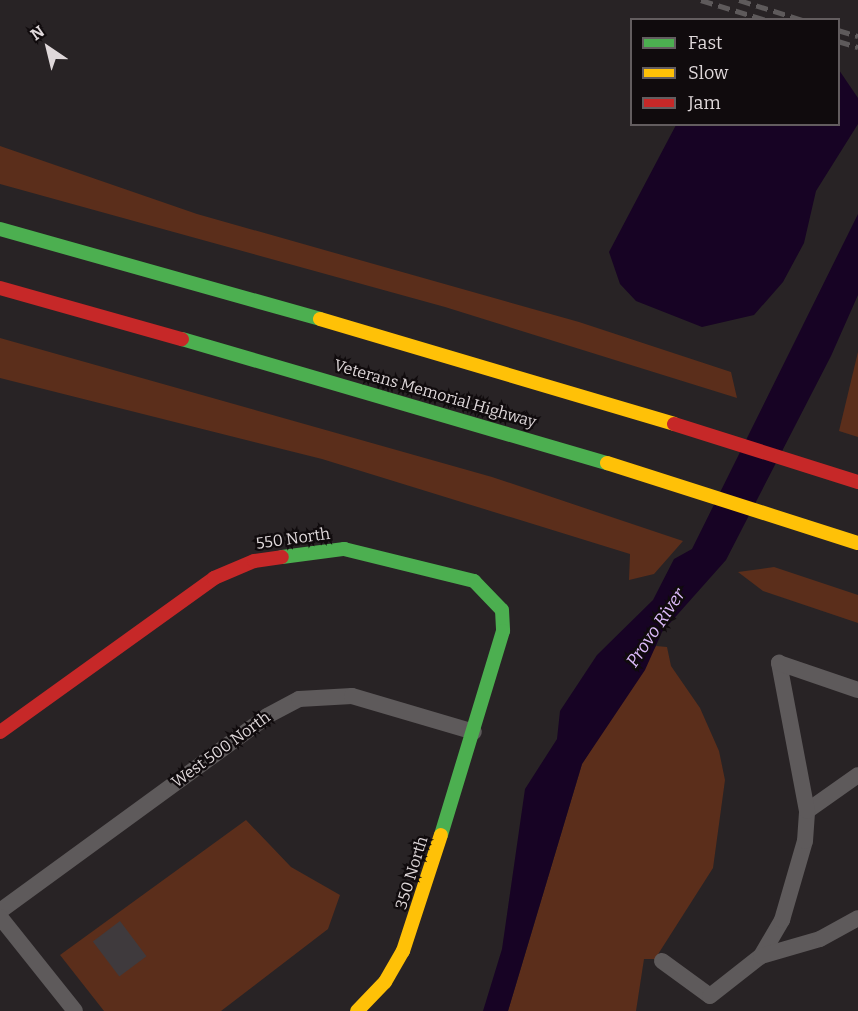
<!DOCTYPE html>
<html>
<head>
<meta charset="utf-8">
<style>
	body { margin:0 }
	#map { position:relative; width:858px; height:1011px; overflow:hidden; background:#282325; font-family:Bitter,serif }
	div>[style] { position:absolute }
	.green>* { inset:0; background:#5b2e1b }
	.water>* { inset:0; background:#170324 }
	.building>* { inset:0; background:#3f3a3d; transform-origin:0 0 }
	.street>* { height:16px; margin:-8px; padding:0 8px; transform-origin:8px; border-radius:8px; background:#5e5a5b }
	.fast>* { height:14px; margin:-7px; padding:0 7px; transform-origin:7px; border-radius:7px; background:#4caf50 }
	.slow>* { height:14px; margin:-7px; padding:0 7px; transform-origin:7px; border-radius:7px; background:#ffc107 }
	.jam>* { height:14px; margin:-7px; padding:0 7px; transform-origin:7px; border-radius:7px; background:#c62828 }
	.rail>* { height:4.5px; margin-top:-2.25px; transform-origin:0; background:repeating-linear-gradient(90deg,#5e5a5b 0 12px,transparent 0 18px) }
	span { translate:-50% -50%; white-space:nowrap; text-align:center; line-height:1.15; -webkit-text-stroke:4.5px #100b0d; paint-order:stroke }
	.street-label { font-size:16px; color:#dfd8da }
	.water-label { font-size:18px; color:#ddbbfb; font-style:italic }
	.legend { position:absolute; left:630px; top:18px; width:210px; height:108px; box-sizing:border-box; background:#100b0d; border:2px solid #635d5f; margin:0; padding:8px 10px; list-style:none; font-size:18px; color:#dfd8da }
	.legend li { display:flex; align-items:center; gap:12px; height:30px }
	.legend b { width:30px; border:2px solid #635d5f }
	.north { position:absolute; left:18px; top:18px; width:60px; height:60px; -webkit-text-stroke:4px #100b0d; paint-order:stroke; rotate:325deg; font-size:16px; font-weight:700; line-height:24px; text-align:center; color:#dfd8da }
	.north::after { content:''; display:block; margin:auto; width:21px; height:27px; background:#dfd8da; clip-path:polygon(50% 0,100% 100%,50% 72%,0 100%) }
</style>
</head>
<body>
<div id="map">
	<div class="green">
		<i style="clip-path:polygon(0 146px,197px 214px,579px 322px,731px 372px,737px 398px,445px 307px,0 184px)"></i>
		<i style="clip-path:polygon(0 338px,492px 477px,683px 541px,654px 574px,629px 580px,630px 554px,322px 459px,0 378px)"></i>
		<i style="clip-path:polygon(858px 352px,858px 437px,839px 431px)"></i>
		<i style="clip-path:polygon(774px 567px,858px 595px,858px 623px,763px 591px,738px 572px)"></i>
		<i style="clip-path:polygon(656px 646px,667px 647px,671px 666px,700px 708px,719px 751px,725px 780px,713px 868px,655px 959px,644px 959px,636px 1011px,508px 1011px,582px 764px)"></i>
		<i style="clip-path:polygon(246px 820px,291px 867px,340px 895px,328px 929px,221px 1011px,104px 1011px,60px 955px)"></i>
	</div>
	<div class="water">
		<i style="clip-path:polygon(839px 70px,858px 98px,858px 124px,816px 191px,804px 243px,783px 282px,754px 315px,702px 327px,636px 301px,620px 284px,609px 252px,676px 125px,838px 124px)"></i>
		<i style="clip-path:polygon(858px 214px,858px 295px,831px 356px,726px 560px,662px 632px,645px 670px,582px 764px,508px 1011px,483px 1011px,502px 949px,525px 789px,557px 739px,560px 711px,597px 655px,653px 600px,674px 559px,692px 549px)"></i>
	</div>
	<div class="building">
		<i style="left:120px;top:921px;width:44px;height:34px;rotate:53deg"></i>
	</div>
	<div class="street">
		<i style="left:807px;top:811px;width:62px;rotate:-35.2deg"></i>
		<i style="left:0;top:911px;width:331px;rotate:-36.1deg"></i>
		<i style="left:267px;top:716px;width:36px;rotate:-28deg"></i>
		<i style="left:299px;top:699px;width:53px;rotate:-3.2deg"></i>
		<i style="left:352px;top:696px;width:127px;rotate:16.4deg"></i>
		<i style="left:0;top:917px;width:120px;rotate:51.4deg"></i>
		<i style="left:761px;top:956px;width:42px;rotate:-59.7deg"></i>
		<i style="left:782px;top:920px;width:82px;rotate:-73.8deg"></i>
		<i style="left:805px;top:841px;width:30px;rotate:-86deg"></i>
		<i style="left:807px;top:811px;width:151px;rotate:-100.7deg"></i>
		<i style="left:779px;top:663px;width:83px;rotate:18.9deg"></i>
		<i style="left:662px;top:961px;width:59px;rotate:36.1deg"></i>
		<i style="left:710px;top:996px;width:65px;rotate:-38.1deg"></i>
		<i style="left:761px;top:956px;width:61px;rotate:-16.1deg"></i>
		<i style="left:820px;top:939px;width:43px;rotate:-28.9deg"></i>
	</div>
	<div class="fast">
		<i style="left:0;top:229px;width:332px;rotate:15.7deg"></i>
		<i style="left:182px;top:339px;width:443px;rotate:16.3deg"></i>
		<i style="left:282px;top:557px;width:63px;rotate:-7.4deg"></i>
		<i style="left:344px;top:549px;width:134px;rotate:13.8deg"></i>
		<i style="left:474px;top:581px;width:40px;rotate:46deg"></i>
		<i style="left:502px;top:610px;width:21px;rotate:87deg"></i>
		<i style="left:503px;top:631px;width:213px;rotate:106.9deg"></i>
	</div>
	<div class="slow">
		<i style="left:320px;top:319px;width:369px;rotate:16.5deg"></i>
		<i style="left:607px;top:463px;width:263px;rotate:17.7deg"></i>
		<i style="left:357px;top:1011px;width:40px;rotate:-46deg"></i>
		<i style="left:385px;top:982px;width:36px;rotate:-60deg"></i>
		<i style="left:403px;top:951px;width:122px;rotate:-71.9deg"></i>
	</div>
	<div class="jam">
		<i style="left:0;top:288px;width:189px;rotate:15.7deg"></i>
		<i style="left:674px;top:424px;width:193px;rotate:17.5deg"></i>
		<i style="left:0;top:732px;width:264px;rotate:-35.7deg"></i>
		<i style="left:214px;top:578px;width:43px;rotate:-23deg"></i>
		<i style="left:254px;top:561px;width:28px;rotate:-8deg"></i>
	</div>
	<div class="rail">
		<i style="left:701px;top:0;width:68px;rotate:17.1deg"></i>
		<i style="left:739px;top:0;width:67px;rotate:17.4deg"></i>
		<i style="left:838px;top:30px;width:21px;rotate:17deg"></i>
		<i style="left:838px;top:41px;width:21px;rotate:17deg"></i>
	</div>
	<div class="street-label">
		<span style="left:435px;top:394px;rotate:16deg">Veterans Memorial Highway</span>
		<span style="left:293px;top:539px;rotate:-8deg">550 North</span>
		<span style="left:221px;top:750px;rotate:-36deg">West 500 North</span>
		<span style="left:412px;top:873px;rotate:-73deg">350 North</span>
	</div>
	<div class="water-label">
		<span style="left:656px;top:628px;rotate:-56deg">Provo River</span>
	</div>
	<ul class="legend">
	<li><b style="height:8px;background:#4caf50"></b>Fast</li>
	<li><b style="height:8px;background:#ffc107"></b>Slow</li>
	<li><b style="height:8px;background:#c62828"></b>Jam</li>
	</ul>
	<div class="north">N</div>
</div>
</body>
</html>
